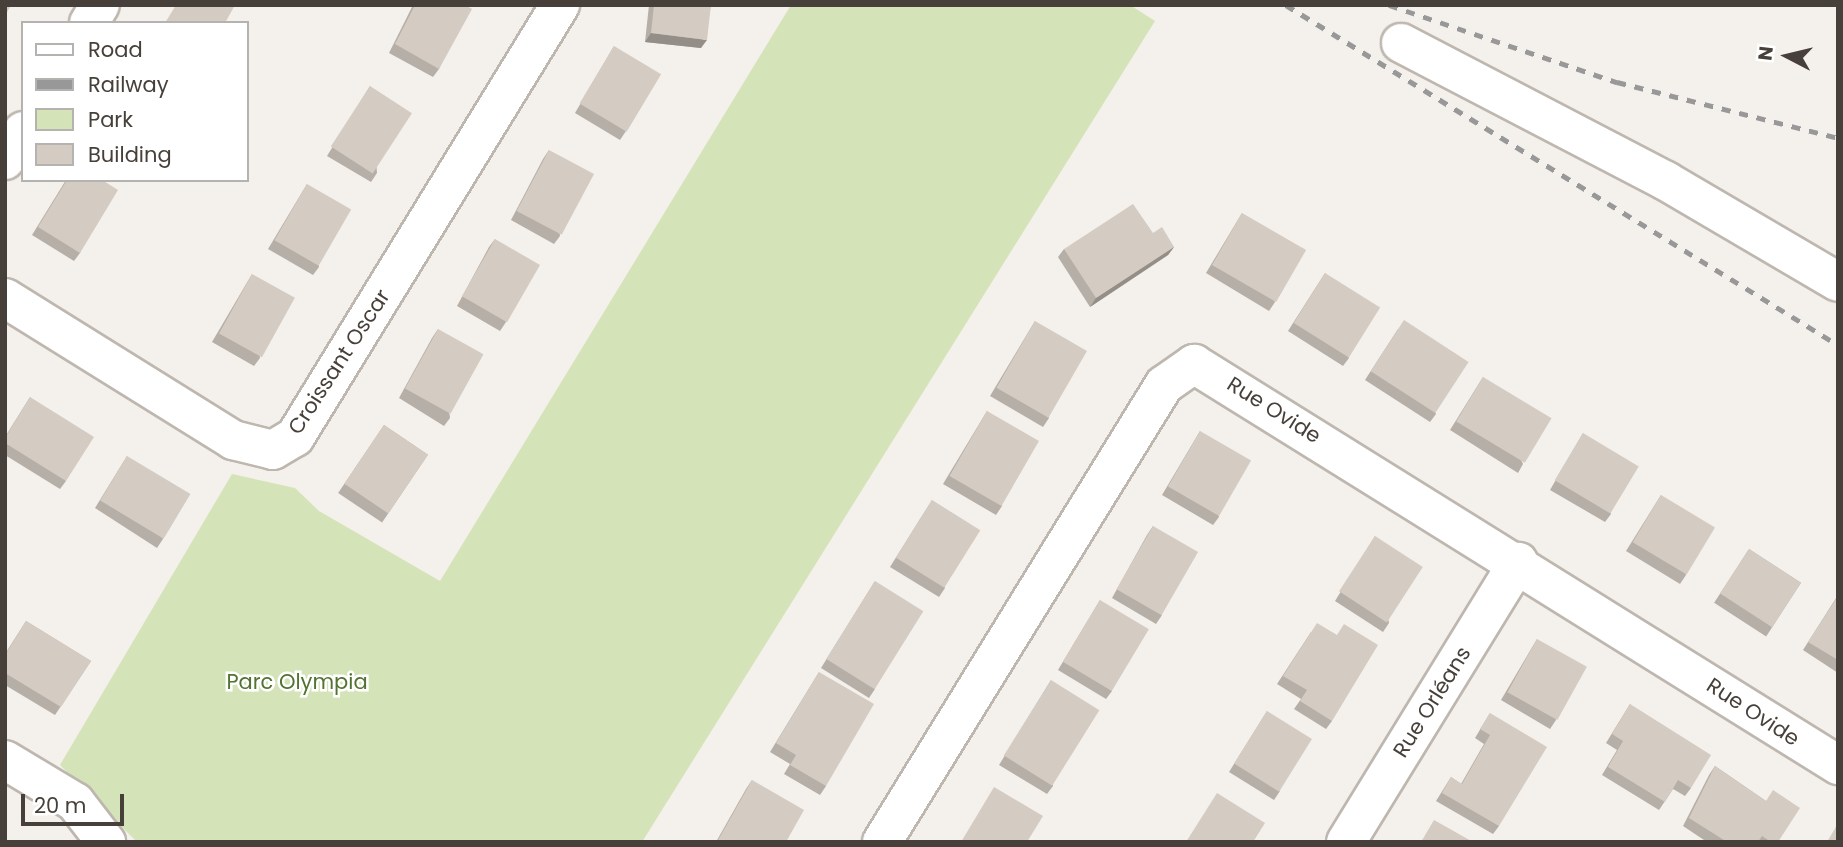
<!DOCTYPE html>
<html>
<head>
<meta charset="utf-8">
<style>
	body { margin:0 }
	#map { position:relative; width:1843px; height:847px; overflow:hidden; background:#f4f0eb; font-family:Poppins,sans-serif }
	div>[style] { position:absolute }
	.green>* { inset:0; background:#d5e3b9 }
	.roads { filter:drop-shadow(2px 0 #beb7af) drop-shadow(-2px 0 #beb7af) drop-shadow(0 2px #beb7af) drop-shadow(0 -2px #beb7af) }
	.minor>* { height:38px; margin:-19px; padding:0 19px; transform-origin:19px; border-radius:19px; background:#fff }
	.rail>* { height:5px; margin-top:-2.5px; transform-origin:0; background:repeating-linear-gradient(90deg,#989898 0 9px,transparent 0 18px) }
	.wall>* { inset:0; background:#b6afa7; transform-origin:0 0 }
	.shaded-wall>* { inset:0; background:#948e88 }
	.building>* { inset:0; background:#d4cbc2; transform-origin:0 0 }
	span { translate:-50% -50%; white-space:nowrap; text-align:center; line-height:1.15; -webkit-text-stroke:5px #fff; paint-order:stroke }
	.street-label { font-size:21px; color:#47403a }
	.park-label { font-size:21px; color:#537333 }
	.frame { position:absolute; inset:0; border:7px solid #47403a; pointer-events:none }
	.legend { position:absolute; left:21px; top:21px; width:228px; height:161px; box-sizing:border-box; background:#fff; border:2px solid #b5b3b0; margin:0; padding:9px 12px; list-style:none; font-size:21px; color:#47403a }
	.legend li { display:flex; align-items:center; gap:14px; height:35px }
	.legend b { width:35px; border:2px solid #b5b3b0 }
	.north { position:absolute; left:1752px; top:21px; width:70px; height:70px; -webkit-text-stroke:5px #fff; paint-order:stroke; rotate:277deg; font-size:19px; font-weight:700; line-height:28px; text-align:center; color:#47403a }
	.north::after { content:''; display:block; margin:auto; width:24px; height:32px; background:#47403a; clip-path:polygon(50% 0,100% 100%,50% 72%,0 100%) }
	.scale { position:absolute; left:21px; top:794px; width:103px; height:32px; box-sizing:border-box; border:4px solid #47403a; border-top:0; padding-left:9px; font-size:21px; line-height:24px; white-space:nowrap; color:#47403a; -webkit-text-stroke:5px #fff; paint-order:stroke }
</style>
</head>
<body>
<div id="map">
	<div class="green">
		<i style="clip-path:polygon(791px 5px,1130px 5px,1155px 21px,642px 842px,137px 842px,60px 765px,232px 474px,295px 488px,319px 511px,440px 581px)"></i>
	</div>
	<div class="roads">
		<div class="minor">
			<i style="left:89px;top:23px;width:21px;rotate:-59deg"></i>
			<i style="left:1401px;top:43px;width:299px;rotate:27.5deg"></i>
			<i style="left:1666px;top:181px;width:199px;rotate:30.4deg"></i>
			<i style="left:5px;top:160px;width:34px;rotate:-58deg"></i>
			<i style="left:5px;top:298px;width:269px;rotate:31.9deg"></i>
			<i style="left:233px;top:440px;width:41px;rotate:14deg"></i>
			<i style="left:273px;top:450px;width:26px;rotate:-31deg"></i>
			<i style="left:295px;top:437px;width:507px;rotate:-58.47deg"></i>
			<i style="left:5px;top:760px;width:82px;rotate:31deg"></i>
			<i style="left:75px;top:802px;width:51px;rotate:52.2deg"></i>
			<i style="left:882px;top:842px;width:537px;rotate:-58.32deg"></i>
			<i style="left:1164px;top:385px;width:37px;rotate:-35deg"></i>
			<i style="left:1194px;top:364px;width:759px;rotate:31.91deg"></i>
			<i style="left:1346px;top:842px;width:329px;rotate:-58.4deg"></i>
		</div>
	</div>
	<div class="rail">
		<i style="left:1286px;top:5px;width:648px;rotate:31.63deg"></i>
		<i style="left:1389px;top:5px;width:241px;rotate:18.7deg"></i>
		<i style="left:1617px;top:82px;width:228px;rotate:14.2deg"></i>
	</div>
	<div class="wall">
		<i style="clip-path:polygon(413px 5px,465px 5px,439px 69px,433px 77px,389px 53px)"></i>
		<i style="clip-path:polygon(649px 5px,711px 5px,701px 48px,645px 42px)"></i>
		<i style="clip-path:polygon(614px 46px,626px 131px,620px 140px,575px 113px)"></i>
		<i style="clip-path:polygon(370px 86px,377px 173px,371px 182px,327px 156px)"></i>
		<i style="clip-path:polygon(549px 150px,560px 236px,554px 244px,511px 220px,543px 159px)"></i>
		<i style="clip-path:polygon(66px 180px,102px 180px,80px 253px,74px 261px,32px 235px)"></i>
		<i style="clip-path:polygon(307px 184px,319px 267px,313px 275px,268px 249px)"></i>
		<i style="clip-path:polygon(1242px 213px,1275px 302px,1269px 311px,1206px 273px)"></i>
		<i style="clip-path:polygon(495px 239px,506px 322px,500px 331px,457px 306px,489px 247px)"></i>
		<i style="clip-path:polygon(1174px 247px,1168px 255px,1090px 307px,1058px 257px,1064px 249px)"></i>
		<i style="clip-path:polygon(1325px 273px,1349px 358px,1343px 366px,1288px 331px)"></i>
		<i style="clip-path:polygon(252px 274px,260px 358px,254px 366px,212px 342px)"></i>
		<i style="clip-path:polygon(1035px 321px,1049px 418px,1043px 427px,990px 396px)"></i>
		<i style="clip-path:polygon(438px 329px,450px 418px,444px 426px,399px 398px,432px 338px)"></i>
		<i style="clip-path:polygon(1398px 329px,1436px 414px,1430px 422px,1365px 380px)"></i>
		<i style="clip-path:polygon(1483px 377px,1523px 464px,1518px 473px,1450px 430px)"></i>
		<i style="clip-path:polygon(30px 397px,66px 481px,60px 489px,5px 455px,5px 437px)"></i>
		<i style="clip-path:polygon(987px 411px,1002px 506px,996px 515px,943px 484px)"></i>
		<i style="left:384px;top:425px;width:53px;height:82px;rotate:34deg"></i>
		<i style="clip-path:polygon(1200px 431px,1219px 517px,1213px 525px,1162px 495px)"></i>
		<i style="clip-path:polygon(1583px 433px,1611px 514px,1605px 522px,1550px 490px)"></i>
		<i style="clip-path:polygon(127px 456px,163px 539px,157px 548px,95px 508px)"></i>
		<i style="clip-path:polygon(1661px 495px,1686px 575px,1680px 584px,1626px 551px)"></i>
		<i style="clip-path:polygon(932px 500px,945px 588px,939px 597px,890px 567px)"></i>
		<i style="clip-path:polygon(1153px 526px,1162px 615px,1156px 624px,1112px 598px,1147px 535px)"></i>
		<i style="clip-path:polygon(1375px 536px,1389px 623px,1383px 632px,1335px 601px)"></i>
		<i style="left:1749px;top:549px;width:62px;height:64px;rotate:33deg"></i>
		<i style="clip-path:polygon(875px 581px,875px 689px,869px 698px,821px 668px)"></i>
		<i style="clip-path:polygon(1838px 595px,1838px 673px,1803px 650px)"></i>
		<i style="clip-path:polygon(1100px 600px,1112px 691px,1106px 699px,1058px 670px)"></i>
		<i style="clip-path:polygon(26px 621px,91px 661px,55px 715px,5px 685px,5px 654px)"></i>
		<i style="clip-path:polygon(1311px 632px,1332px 721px,1326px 729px,1294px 709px,1301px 699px,1277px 684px)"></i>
		<i style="clip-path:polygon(1537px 639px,1556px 720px,1550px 729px,1501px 700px)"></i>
		<i style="clip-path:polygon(819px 672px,826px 786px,820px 795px,784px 774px,790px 764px,770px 752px)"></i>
		<i style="clip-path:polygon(1051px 680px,1053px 786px,1047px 794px,999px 765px)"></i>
		<i style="clip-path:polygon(1630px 704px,1691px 788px,1685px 796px,1673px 789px,1659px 810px,1602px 775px,1617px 750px,1606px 743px)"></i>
		<i style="clip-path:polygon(1267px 711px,1280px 791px,1274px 800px,1229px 772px)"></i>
		<i style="clip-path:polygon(1490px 713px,1499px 826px,1493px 834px,1436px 801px,1451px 777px,1461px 784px,1484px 744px,1475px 738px)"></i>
		<i style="clip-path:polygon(1715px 766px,1766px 801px,1778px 842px,1707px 842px,1683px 826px,1709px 775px)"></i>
		<i style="clip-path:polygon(752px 780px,786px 842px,716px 842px,746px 789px)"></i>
	</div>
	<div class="shaded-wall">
		<i style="clip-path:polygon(651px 33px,707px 40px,701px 48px,645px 42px)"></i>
		<i style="clip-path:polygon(1174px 247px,1168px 255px,1090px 307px,1096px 298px)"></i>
	</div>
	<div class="building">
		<i style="clip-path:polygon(5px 5px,11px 5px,5px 16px)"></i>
		<i style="clip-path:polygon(176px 5px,235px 5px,225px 23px,165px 23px)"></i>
		<i style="clip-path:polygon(415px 5px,465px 5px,472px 9px,439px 69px,395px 44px)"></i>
		<i style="clip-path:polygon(654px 5px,711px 5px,707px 40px,651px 33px)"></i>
		<i style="left:614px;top:46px;width:55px;height:67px;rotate:31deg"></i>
		<i style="left:370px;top:86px;width:50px;height:72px;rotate:33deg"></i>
		<i style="left:549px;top:150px;width:51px;height:69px;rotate:28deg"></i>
		<i style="clip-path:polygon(67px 180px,102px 180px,118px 190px,80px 253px,38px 227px)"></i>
		<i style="left:307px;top:184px;width:51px;height:65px;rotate:30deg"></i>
		<i style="clip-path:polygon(1133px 204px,1153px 233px,1162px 227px,1174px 247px,1096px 298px,1064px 249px)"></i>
		<i style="left:1242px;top:213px;width:74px;height:60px;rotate:30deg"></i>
		<i style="left:495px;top:239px;width:52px;height:66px;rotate:30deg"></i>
		<i style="left:1325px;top:273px;width:65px;height:59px;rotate:32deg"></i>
		<i style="left:252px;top:274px;width:49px;height:68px;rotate:29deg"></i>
		<i style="left:1404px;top:320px;width:77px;height:61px;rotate:33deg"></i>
		<i style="left:1035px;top:321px;width:60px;height:77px;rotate:30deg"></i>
		<i style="left:438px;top:329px;width:52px;height:68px;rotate:29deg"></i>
		<i style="left:1483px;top:377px;width:80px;height:52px;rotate:31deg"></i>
		<i style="clip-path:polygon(30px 397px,94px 437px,66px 481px,5px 443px,5px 438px)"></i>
		<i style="left:987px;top:411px;width:60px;height:75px;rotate:30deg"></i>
		<i style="left:384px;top:425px;width:53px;height:71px;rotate:34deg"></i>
		<i style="left:1200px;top:431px;width:59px;height:64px;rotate:30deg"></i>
		<i style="left:1583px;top:433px;width:65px;height:55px;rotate:31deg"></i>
		<i style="left:127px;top:456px;width:74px;height:52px;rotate:31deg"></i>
		<i style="left:1661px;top:495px;width:63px;height:55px;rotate:31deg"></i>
		<i style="left:932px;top:500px;width:57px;height:68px;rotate:32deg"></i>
		<i style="left:1153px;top:526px;width:52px;height:73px;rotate:30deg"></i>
		<i style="left:1375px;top:536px;width:57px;height:66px;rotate:33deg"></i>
		<i style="left:1749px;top:549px;width:62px;height:53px;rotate:33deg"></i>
		<i style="left:875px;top:581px;width:57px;height:92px;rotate:32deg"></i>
		<i style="clip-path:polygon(1838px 596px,1838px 660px,1808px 642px)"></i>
		<i style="left:1100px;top:600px;width:57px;height:72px;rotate:31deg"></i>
		<i style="clip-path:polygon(26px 621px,91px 661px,61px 707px,5px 673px,5px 655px)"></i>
		<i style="clip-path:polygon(1317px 623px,1337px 635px,1344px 624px,1378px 645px,1332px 721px,1300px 701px,1307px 690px,1283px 676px)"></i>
		<i style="left:1537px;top:639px;width:57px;height:61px;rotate:29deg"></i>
		<i style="clip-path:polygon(819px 672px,874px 704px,826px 786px,790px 765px,796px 755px,776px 743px)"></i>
		<i style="left:1051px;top:680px;width:57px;height:89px;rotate:32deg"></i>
		<i style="clip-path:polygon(1630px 704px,1711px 755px,1691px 788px,1678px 780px,1665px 802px,1608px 767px,1623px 741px,1612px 734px)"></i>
		<i style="left:1267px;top:711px;width:53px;height:62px;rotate:32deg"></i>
		<i style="clip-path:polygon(1490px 713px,1547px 747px,1499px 826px,1442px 793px,1451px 777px,1462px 784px,1490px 735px,1480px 729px)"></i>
		<i style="clip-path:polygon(1715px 766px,1766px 801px,1773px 790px,1800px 808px,1778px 842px,1771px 842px,1762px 836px,1758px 842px,1727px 842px,1689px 818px)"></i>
		<i style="clip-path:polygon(752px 780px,804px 810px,786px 842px,717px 842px)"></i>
		<i style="clip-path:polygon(994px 787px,1043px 816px,1027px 842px,961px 842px)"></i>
		<i style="clip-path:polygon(1217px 793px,1265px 823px,1253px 842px,1186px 842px)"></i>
		<i style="clip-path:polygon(1434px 820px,1473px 842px,1421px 842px)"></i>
		<i style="clip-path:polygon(1837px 825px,1838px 842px,1827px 842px)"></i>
	</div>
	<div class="street-label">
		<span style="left:339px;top:362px;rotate:-57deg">Croissant Oscar</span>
		<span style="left:1274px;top:410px;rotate:32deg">Rue Ovide</span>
		<span style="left:1432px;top:702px;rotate:-58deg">Rue Orléans</span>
		<span style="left:1753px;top:712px;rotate:33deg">Rue Ovide</span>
	</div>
	<div class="park-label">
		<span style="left:297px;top:682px">Parc Olympia</span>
	</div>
	<div class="frame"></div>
	<ul class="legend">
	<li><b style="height:9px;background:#fff"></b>Road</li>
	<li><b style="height:9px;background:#989898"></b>Railway</li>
	<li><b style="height:19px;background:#d5e3b9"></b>Park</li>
	<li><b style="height:19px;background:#d4cbc2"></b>Building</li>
	</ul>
	<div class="north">N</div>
	<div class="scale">20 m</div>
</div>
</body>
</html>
